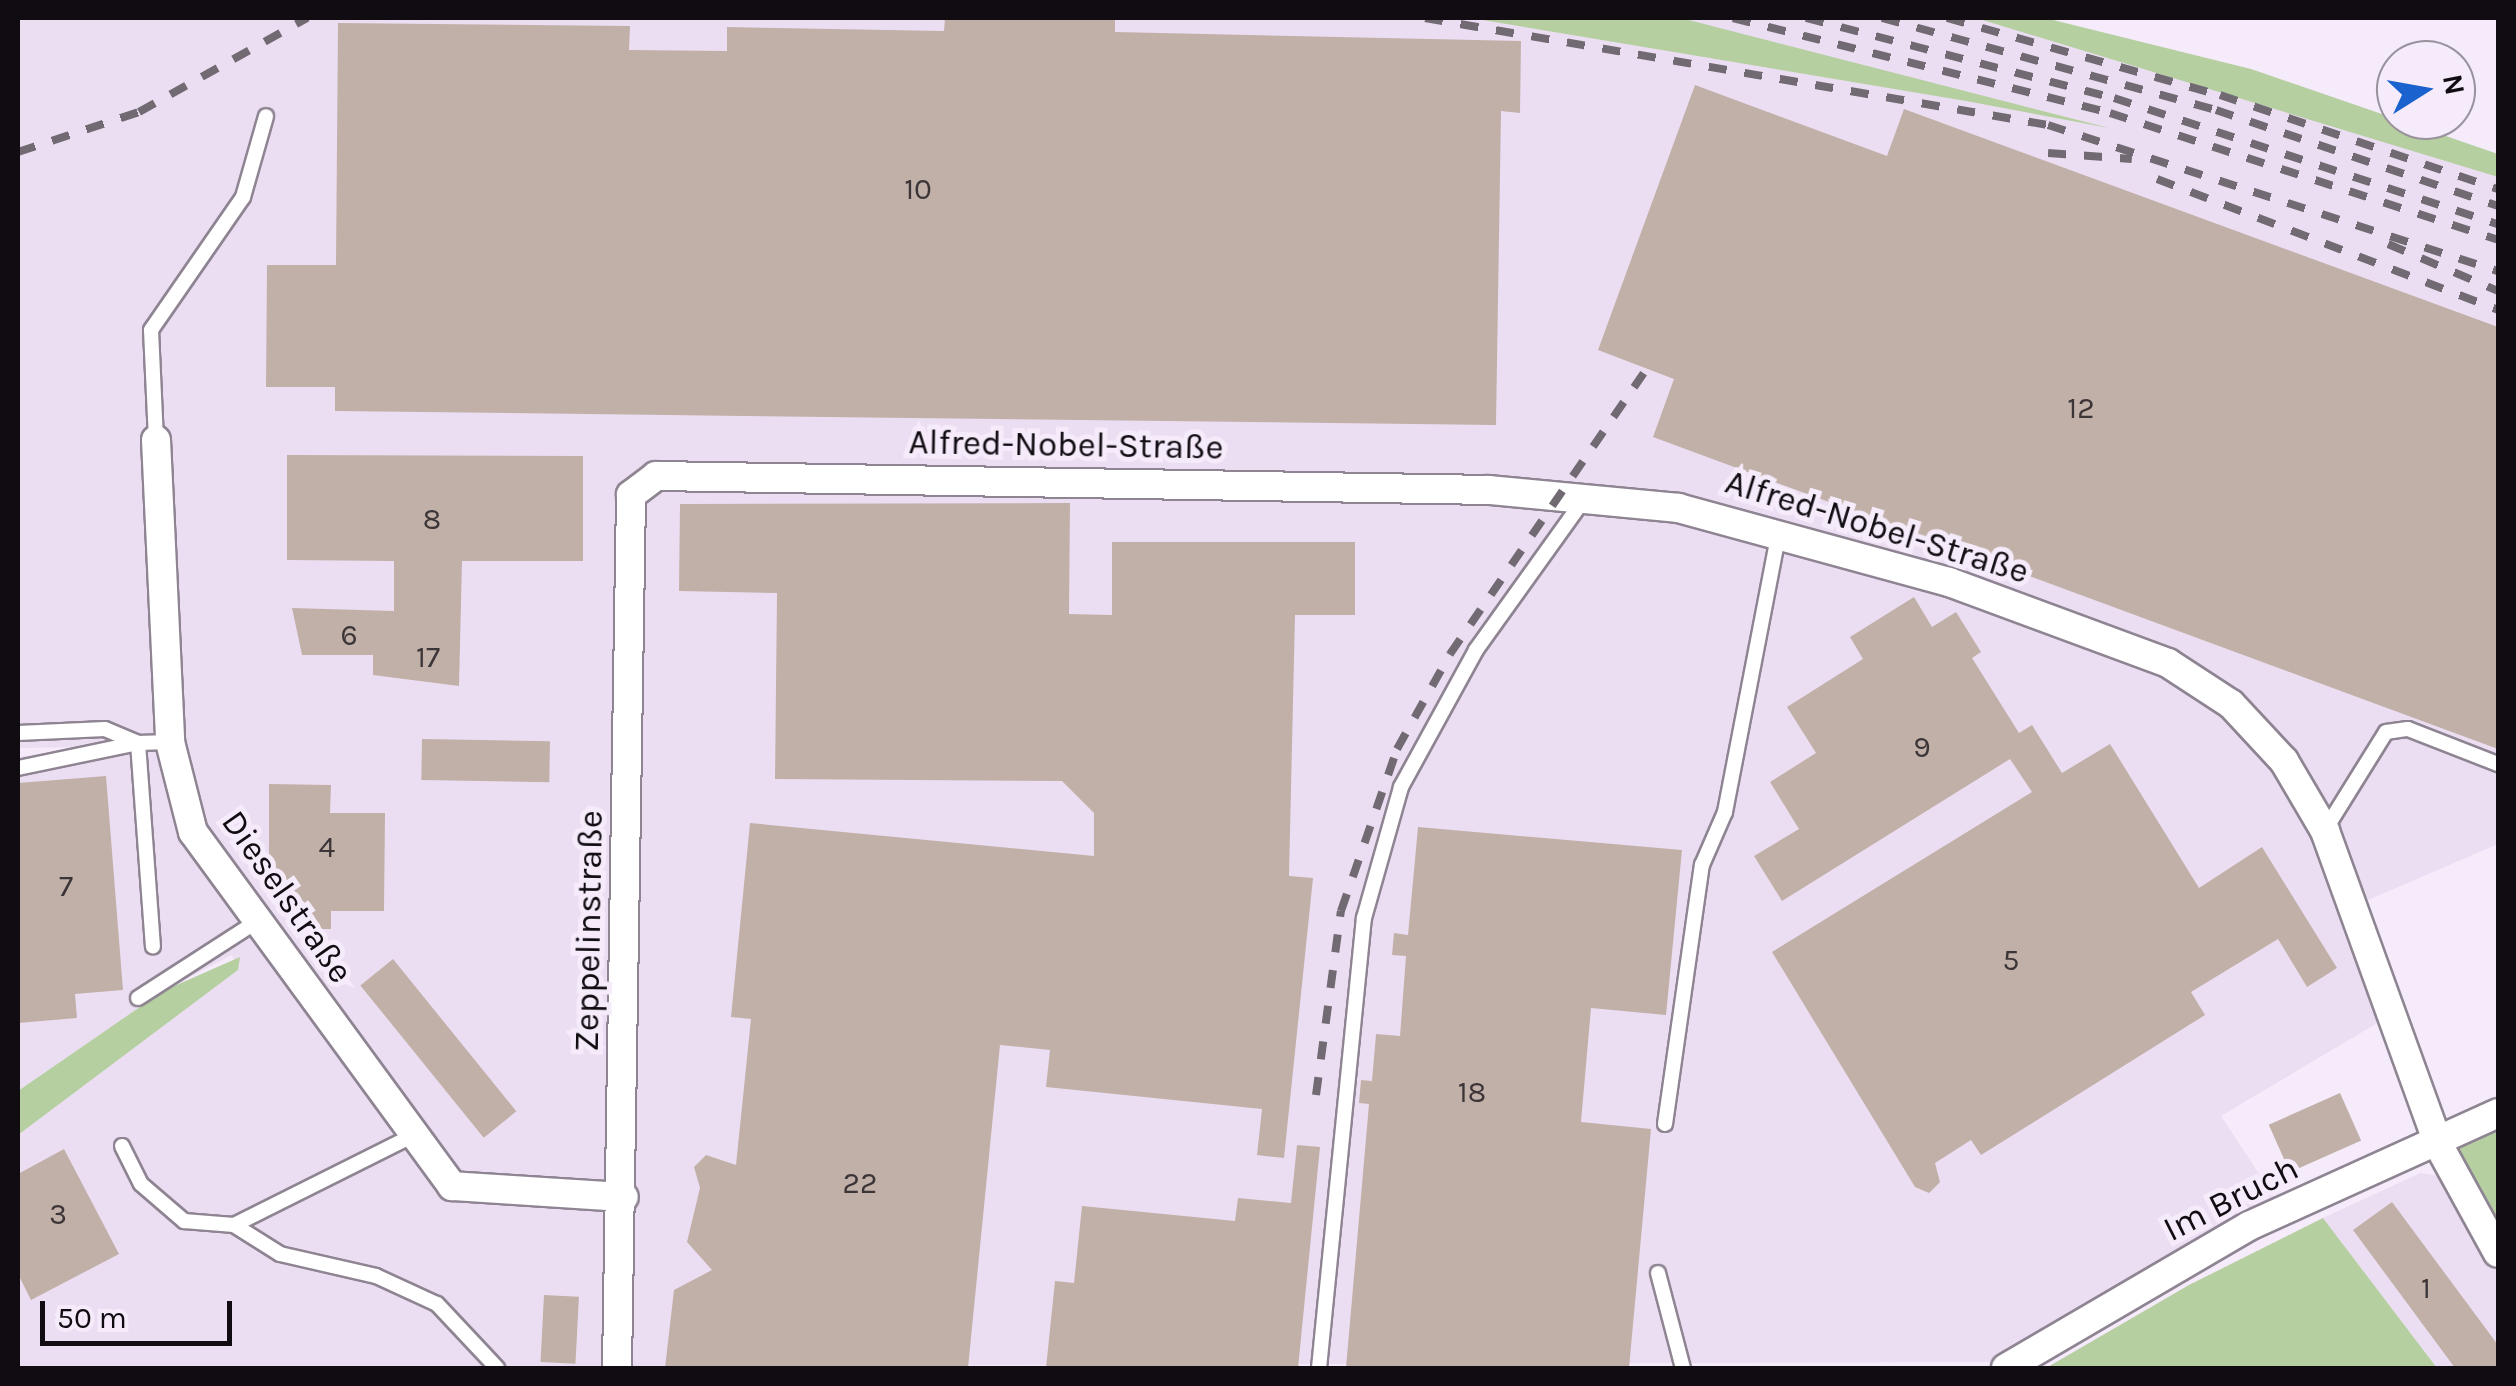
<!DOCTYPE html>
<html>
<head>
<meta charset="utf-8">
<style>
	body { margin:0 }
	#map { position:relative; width:2516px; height:1386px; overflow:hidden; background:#f5ebfa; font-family:Karla,sans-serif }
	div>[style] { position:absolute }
	.built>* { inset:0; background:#ecdef2 }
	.green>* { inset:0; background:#b5cfa1 }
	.building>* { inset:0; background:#c1b0a8; transform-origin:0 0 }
	.roads { filter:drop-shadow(2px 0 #8e8492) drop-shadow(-2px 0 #8e8492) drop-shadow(0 2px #8e8492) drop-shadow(0 -2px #8e8492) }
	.lane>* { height:14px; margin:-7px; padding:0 7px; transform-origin:7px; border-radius:7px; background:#fff }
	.street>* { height:28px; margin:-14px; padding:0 14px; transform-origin:14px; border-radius:14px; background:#fff }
	.rail>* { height:8px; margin-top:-4px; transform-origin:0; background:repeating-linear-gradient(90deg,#716a73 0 18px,transparent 0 36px) }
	span { translate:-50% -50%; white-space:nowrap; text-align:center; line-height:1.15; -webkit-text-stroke:10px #f5ebfa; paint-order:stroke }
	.number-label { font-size:30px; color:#3c3537 }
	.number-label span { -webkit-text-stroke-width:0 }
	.street-label { font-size:35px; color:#100c11 }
	.frame { position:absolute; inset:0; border:20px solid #100c11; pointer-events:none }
	.north { position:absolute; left:2376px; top:40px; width:100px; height:100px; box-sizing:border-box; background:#f5ebfa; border:2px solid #99929d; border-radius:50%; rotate:79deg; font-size:28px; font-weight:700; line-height:40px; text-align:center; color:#100c11 }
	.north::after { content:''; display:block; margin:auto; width:35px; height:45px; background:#1a62cd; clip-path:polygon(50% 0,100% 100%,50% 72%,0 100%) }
	.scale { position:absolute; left:40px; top:1301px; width:192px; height:45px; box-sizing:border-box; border:5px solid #100c11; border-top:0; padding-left:12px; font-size:30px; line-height:35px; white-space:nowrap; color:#100c11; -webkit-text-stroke:8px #f5ebfa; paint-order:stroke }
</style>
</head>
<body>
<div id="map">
	<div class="built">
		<i style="clip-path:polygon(18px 18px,1976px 18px,2397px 140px,2498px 177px,2498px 844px,2361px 903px,2401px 1009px,2221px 1116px,2277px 1201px,1992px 1362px,18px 1368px,18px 1135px,238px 970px,232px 955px,163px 991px,18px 1091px,18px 757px,89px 747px,18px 748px)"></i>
		<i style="clip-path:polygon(2420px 1173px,2440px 1176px,2498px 1273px,2498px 1368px,2437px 1368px,2323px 1218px)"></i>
	</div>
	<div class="green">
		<i style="clip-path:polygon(1471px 18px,1681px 18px,2109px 128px,1966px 101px)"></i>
		<i style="clip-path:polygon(1976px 18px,2045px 18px,2251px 69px,2498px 154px,2498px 177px)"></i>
		<i style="clip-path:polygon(240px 957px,238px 970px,18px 1135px,18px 1091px,163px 991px)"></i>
		<i style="clip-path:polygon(2498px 1126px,2498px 1226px,2455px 1149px)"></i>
		<i style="clip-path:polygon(2323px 1218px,2437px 1368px,2046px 1368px,2189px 1285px)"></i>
	</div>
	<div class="building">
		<i style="clip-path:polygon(945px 18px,1115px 18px,1115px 32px,1521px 41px,1520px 113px,1501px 111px,1496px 425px,335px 411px,335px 387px,266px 387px,267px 265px,336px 265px,338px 23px,630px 26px,629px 50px,727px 51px,727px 27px,944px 31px)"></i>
		<i style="clip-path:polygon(1695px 85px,1887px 156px,1904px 109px,2498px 327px,2498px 749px,1653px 437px,1674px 379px,1598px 350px)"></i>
		<i style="clip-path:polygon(287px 455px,583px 456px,583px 561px,462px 561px,459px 686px,373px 675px,373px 655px,302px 655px,292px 608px,394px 611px,394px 561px,287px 560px)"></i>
		<i style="clip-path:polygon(1070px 503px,1069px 614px,1112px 615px,1112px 542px,1355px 542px,1355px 615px,1295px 615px,1289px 876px,1313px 878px,1284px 1158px,1257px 1155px,1262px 1109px,1046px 1087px,1050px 1050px,1000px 1045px,968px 1368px,665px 1368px,674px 1290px,712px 1270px,687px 1242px,700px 1188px,694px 1167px,706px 1155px,736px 1165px,751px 1019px,731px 1017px,750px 823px,1094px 856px,1094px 813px,1062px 781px,775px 779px,777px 593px,679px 591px,680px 504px)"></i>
		<i style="clip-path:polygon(1914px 597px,1932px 627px,1956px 612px,1981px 652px,1972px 658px,2019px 733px,2032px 725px,2062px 773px,2110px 744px,2199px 888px,2262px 847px,2337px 968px,2307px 987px,2278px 939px,2191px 992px,2205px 1015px,1981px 1155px,1971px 1140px,1935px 1163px,1940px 1182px,1929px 1193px,1915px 1187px,1772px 952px,2032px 792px,2010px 759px,1782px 901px,1754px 856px,1799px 829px,1770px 782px,1816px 753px,1787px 707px,1863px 659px,1850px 637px)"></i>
		<i style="left:422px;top:739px;width:128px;height:41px;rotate:1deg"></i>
		<i style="clip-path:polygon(106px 776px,123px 990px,75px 994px,77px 1018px,18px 1023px,18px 783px)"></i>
		<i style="clip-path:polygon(269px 784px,331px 785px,330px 813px,385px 813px,384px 911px,331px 911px,331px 929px,310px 929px,309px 908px,289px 908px,289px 880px,269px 880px)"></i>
		<i style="clip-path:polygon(1418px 827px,1682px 850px,1666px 1015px,1591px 1008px,1581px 1122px,1651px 1129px,1629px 1368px,1346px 1368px,1369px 1104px,1359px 1103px,1361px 1080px,1372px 1081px,1376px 1034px,1400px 1036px,1406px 956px,1392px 955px,1394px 933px,1408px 935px)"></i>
		<i style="left:393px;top:959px;width:196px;height:42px;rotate:51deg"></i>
		<i style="left:2340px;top:1093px;width:52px;height:78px;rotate:66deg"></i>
		<i style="clip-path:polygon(1297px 1145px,1320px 1147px,1298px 1368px,1046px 1368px,1055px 1281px,1074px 1283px,1082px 1206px,1235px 1221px,1238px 1198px,1291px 1203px)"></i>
		<i style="clip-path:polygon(64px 1149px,119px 1254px,31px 1300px,18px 1274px,18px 1174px)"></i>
		<i style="clip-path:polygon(2392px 1202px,2498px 1345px,2498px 1368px,2455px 1368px,2353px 1230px)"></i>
		<i style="left:544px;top:1295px;width:35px;height:67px;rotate:3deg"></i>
	</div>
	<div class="roads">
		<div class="lane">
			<i style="left:156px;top:440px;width:110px;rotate:-92.6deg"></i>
			<i style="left:151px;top:330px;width:162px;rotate:-55.3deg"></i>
			<i style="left:243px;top:197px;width:84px;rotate:-74.1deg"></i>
			<i style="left:18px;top:733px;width:87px;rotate:-2.6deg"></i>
			<i style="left:105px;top:729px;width:36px;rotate:23deg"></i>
			<i style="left:138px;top:743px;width:32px;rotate:-2deg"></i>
			<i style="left:18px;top:768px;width:123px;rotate:-11.8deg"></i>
			<i style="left:138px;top:743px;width:204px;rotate:85.8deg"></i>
			<i style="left:2325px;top:830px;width:115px;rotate:-58.1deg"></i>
			<i style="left:2386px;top:732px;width:22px;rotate:-8deg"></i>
			<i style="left:2408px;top:729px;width:97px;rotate:21.3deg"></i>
			<i style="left:138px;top:998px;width:140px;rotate:-32.8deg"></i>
			<i style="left:1665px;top:1124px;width:262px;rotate:-81.9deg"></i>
			<i style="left:1702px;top:865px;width:58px;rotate:-66.5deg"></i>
			<i style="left:1725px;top:812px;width:286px;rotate:-79.1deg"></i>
			<i style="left:122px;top:1146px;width:42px;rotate:63.4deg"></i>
			<i style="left:141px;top:1184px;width:57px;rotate:40.7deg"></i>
			<i style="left:184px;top:1221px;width:50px;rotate:4.6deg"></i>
			<i style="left:234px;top:1225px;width:199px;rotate:-26.6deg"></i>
			<i style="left:234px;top:1225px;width:54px;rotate:32.2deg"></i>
			<i style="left:280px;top:1254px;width:98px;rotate:12.9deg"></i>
			<i style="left:376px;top:1276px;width:67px;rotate:24.7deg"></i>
			<i style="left:437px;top:1304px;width:88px;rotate:46.8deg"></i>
			<i style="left:1658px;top:1273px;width:98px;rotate:75.3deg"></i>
			<i style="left:1319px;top:1368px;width:452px;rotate:-84.3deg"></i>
			<i style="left:1364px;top:918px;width:136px;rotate:-74.2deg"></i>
			<i style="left:1401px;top:787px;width:156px;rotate:-61.3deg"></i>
			<i style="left:1476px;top:650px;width:186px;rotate:-54.4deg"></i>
		</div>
		<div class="street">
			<i style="left:156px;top:440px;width:302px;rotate:87.3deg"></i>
			<i style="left:170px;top:742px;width:93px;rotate:75.7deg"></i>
			<i style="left:193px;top:832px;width:439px;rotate:53.8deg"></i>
			<i style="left:452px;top:1186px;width:172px;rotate:3.7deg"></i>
			<i style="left:617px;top:1368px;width:873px;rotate:-89.08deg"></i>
			<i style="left:631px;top:495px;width:31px;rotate:-37deg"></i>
			<i style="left:656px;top:476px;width:833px;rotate:0.96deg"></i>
			<i style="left:1489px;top:490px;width:190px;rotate:5.4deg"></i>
			<i style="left:1678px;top:508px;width:281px;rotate:15.3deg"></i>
			<i style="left:1949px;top:582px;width:233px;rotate:20.3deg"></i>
			<i style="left:2168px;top:663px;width:75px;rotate:33.1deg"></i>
			<i style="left:2231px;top:704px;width:78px;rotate:47.1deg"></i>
			<i style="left:2284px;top:761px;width:81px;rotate:59.6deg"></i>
			<i style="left:2325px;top:831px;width:333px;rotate:70.1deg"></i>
			<i style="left:2438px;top:1144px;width:124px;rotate:61.2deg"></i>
			<i style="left:2006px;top:1368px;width:281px;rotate:-30.3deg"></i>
			<i style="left:2249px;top:1226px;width:273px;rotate:-24.4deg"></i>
		</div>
	</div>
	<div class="rail">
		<i style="left:1425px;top:18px;width:632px;rotate:9.75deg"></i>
		<i style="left:2048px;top:125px;width:473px;rotate:18deg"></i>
		<i style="left:1733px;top:18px;width:389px;rotate:14.1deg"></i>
		<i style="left:2110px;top:113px;width:408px;rotate:18.1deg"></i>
		<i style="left:1806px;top:18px;width:318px;rotate:14.6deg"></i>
		<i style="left:2114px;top:98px;width:404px;rotate:18.2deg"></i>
		<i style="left:1882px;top:18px;width:346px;rotate:15.4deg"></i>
		<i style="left:2216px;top:110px;width:298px;rotate:18.8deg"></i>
		<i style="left:1947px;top:18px;width:284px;rotate:15.8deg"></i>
		<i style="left:2220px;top:95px;width:293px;rotate:18.7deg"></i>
		<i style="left:18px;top:152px;width:127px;rotate:-18.3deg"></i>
		<i style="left:139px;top:112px;width:193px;rotate:-29.2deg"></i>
		<i style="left:2048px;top:153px;width:84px;rotate:4.1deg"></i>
		<i style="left:2157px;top:179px;width:365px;rotate:21deg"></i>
		<i style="left:2388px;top:244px;width:120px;rotate:23.1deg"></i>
		<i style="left:1316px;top:1095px;width:186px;rotate:-82.3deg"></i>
		<i style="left:1341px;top:911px;width:171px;rotate:-70.9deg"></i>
		<i style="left:1397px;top:749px;width:109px;rotate:-60.8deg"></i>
		<i style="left:1450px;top:654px;width:341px;rotate:-55.4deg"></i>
	</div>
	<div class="number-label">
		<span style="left:918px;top:189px">10</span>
		<span style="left:2081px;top:408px">12</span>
		<span style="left:432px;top:519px">8</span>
		<span style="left:349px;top:635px">6</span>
		<span style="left:428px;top:657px">17</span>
		<span style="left:1922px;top:747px">9</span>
		<span style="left:327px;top:847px">4</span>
		<span style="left:66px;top:886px">7</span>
		<span style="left:2011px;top:960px">5</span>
		<span style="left:1472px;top:1092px">18</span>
		<span style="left:860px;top:1183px">22</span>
		<span style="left:58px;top:1214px">3</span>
		<span style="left:2426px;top:1288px">1</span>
	</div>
	<div class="street-label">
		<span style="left:1066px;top:445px;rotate:1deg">Alfred-Nobel-Straße</span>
		<span style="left:1877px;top:527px;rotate:17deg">Alfred-Nobel-Straße</span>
		<span style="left:287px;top:897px;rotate:55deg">Dieselstraße</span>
		<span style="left:589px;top:931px;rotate:-89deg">Zeppelinstraße</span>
		<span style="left:2231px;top:1199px;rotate:-27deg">Im Bruch</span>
	</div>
	<div class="frame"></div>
	<div class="north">N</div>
	<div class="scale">50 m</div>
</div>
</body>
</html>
